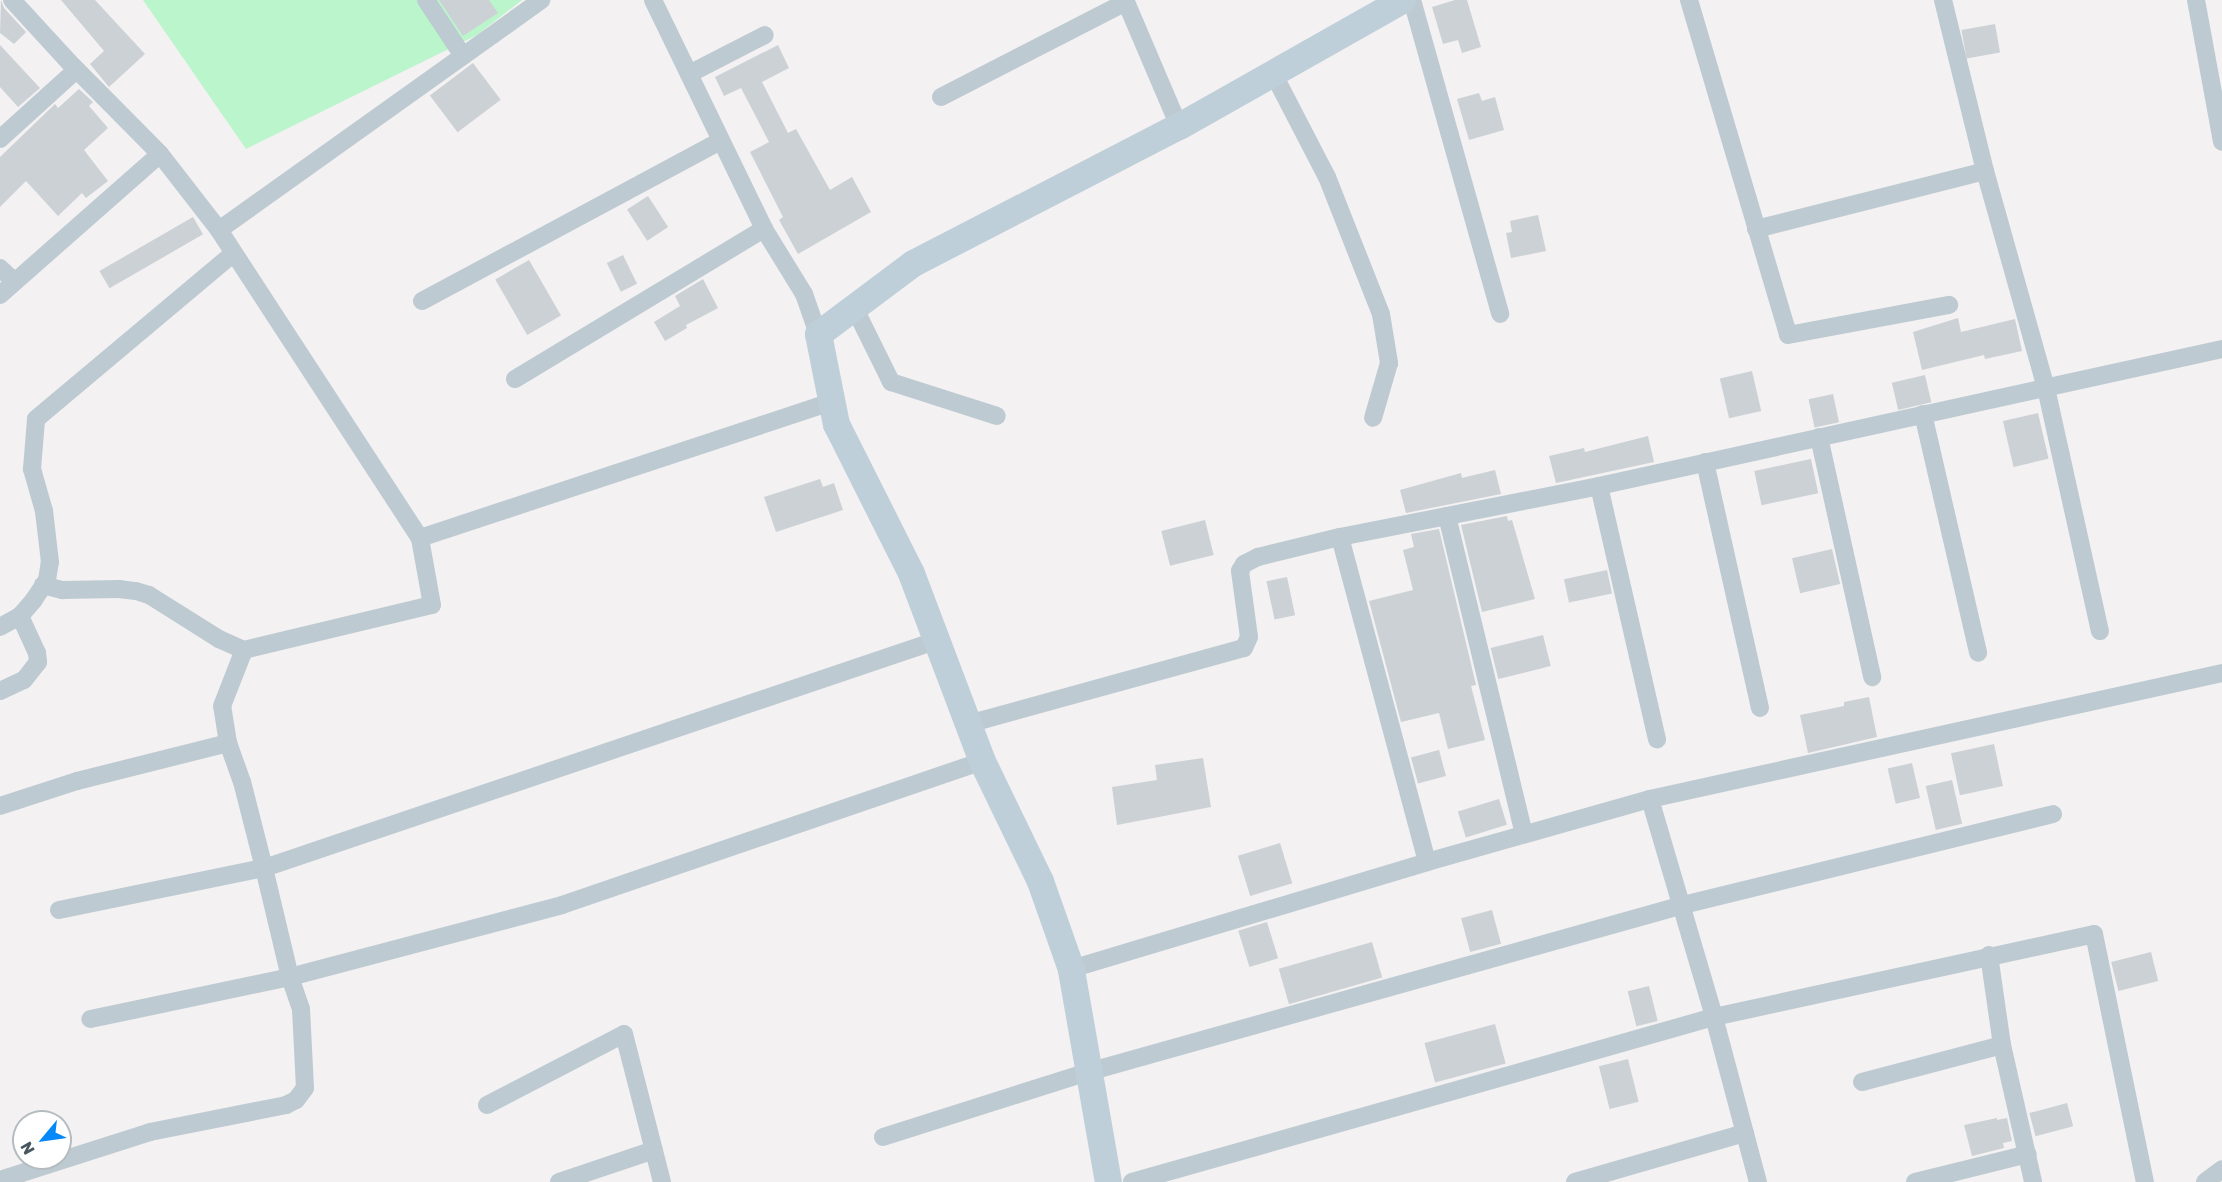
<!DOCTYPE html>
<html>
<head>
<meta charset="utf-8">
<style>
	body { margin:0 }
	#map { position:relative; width:2222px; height:1182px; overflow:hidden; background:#f3f1f1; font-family:Rubik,sans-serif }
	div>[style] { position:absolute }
	.green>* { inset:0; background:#bbf5cb }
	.building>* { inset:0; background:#ccd1d6; transform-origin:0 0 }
	.street>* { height:18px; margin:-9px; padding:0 9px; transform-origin:9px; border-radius:9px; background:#bdcad2 }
	.secondary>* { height:27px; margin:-13.5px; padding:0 13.5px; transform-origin:13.5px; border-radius:13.5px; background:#bfcfd9 }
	span { translate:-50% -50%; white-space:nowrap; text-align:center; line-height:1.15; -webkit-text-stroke:4.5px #fff; paint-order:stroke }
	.north { position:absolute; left:12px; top:1110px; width:60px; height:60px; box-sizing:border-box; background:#fff; border:2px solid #b5bcc0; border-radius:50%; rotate:241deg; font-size:16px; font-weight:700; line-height:24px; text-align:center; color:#465761 }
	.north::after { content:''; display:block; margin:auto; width:21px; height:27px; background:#0589f9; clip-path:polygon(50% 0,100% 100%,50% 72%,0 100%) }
</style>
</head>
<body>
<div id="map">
	<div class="green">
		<i style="clip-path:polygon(143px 0,522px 0,477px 35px,246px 149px)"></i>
	</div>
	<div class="building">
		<i style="clip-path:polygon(1px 0,4px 8px,26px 32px,14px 44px,0 33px)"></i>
		<i style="clip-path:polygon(61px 0,95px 0,145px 54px,109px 87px,90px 64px,104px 51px)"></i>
		<i style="clip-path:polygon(439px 0,489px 0,498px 13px,463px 36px)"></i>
		<i style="clip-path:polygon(1455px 0,1467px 0,1481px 47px,1462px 53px,1458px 40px,1443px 44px,1432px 7px)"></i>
		<i style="left:1995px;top:24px;width:29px;height:34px;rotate:80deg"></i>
		<i style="clip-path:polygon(0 45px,40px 88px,18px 107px,0 87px)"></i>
		<i style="clip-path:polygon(778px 45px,789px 68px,762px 82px,788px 133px,796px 129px,830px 190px,852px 177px,871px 212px,798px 254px,779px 220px,783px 217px,750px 152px,769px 142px,741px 88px,724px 96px,715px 77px)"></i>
		<i style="left:473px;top:63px;width:46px;height:54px;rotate:53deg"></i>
		<i style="clip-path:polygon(79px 89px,93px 102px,89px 106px,108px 128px,84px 150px,108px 181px,86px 198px,82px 193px,58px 216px,26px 181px,0 207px,0 157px,55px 104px,58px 108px)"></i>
		<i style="clip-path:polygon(1479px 93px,1482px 101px,1495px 97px,1504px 130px,1469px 140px,1457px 99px)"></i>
		<i style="left:648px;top:196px;width:37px;height:25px;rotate:57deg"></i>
		<i style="clip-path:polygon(1538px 215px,1546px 251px,1511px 258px,1506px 233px,1512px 232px,1510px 221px)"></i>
		<i style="left:193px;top:217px;width:20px;height:108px;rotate:60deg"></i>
		<i style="left:623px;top:255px;width:32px;height:18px;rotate:64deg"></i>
		<i style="left:529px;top:260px;width:64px;height:39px;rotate:60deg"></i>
		<i style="clip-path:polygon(703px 279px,718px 308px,686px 325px,687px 328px,665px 341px,654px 322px,680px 306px,675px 296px)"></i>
		<i style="clip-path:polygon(1958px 318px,1961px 332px,2015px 319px,2022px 351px,1985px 359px,1984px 355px,1922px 370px,1913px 332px)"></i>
		<i style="left:1752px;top:371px;width:41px;height:33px;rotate:77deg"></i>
		<i style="left:1925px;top:375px;width:28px;height:34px;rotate:77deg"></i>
		<i style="left:1833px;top:394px;width:29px;height:25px;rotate:78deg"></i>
		<i style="left:2038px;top:413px;width:47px;height:36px;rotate:77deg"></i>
		<i style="clip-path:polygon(1648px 436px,1654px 462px,1556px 483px,1549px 456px,1584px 448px,1585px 452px)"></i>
		<i style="left:1811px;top:459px;width:35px;height:58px;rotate:78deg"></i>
		<i style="clip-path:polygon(1495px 470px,1501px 494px,1406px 513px,1400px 490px,1461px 473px,1462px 478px)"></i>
		<i style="clip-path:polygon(820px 479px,823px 487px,834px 483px,843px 510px,776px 532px,764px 497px)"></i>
		<i style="clip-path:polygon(1507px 516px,1508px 521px,1512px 520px,1535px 599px,1482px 612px,1461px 525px)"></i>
		<i style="left:1205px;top:520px;width:36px;height:45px;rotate:76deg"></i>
		<i style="clip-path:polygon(1439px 529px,1476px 685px,1471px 686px,1485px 740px,1448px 749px,1439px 713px,1401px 722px,1369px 601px,1413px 590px,1403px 550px,1414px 547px,1411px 534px)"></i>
		<i style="left:1832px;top:549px;width:36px;height:41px;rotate:77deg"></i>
		<i style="left:1607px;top:570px;width:24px;height:44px;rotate:78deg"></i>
		<i style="left:1287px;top:577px;width:39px;height:21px;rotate:78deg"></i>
		<i style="left:1543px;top:635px;width:32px;height:54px;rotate:76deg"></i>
		<i style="clip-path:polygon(1869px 697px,1877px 737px,1808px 753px,1800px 715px,1844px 706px,1844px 702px)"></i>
		<i style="left:1994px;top:744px;width:43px;height:44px;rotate:78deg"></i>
		<i style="left:1439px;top:750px;width:27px;height:29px;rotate:75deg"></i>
		<i style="clip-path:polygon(1203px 758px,1211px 807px,1117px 825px,1112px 787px,1157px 780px,1155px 765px)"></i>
		<i style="left:1912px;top:763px;width:36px;height:25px;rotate:77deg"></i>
		<i style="left:1952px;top:780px;width:45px;height:27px;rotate:77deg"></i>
		<i style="left:1499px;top:799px;width:27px;height:43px;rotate:73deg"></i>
		<i style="left:1280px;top:843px;width:42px;height:44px;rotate:73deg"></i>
		<i style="left:1492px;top:910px;width:35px;height:32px;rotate:75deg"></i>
		<i style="left:1267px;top:922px;width:38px;height:30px;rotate:73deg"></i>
		<i style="left:1372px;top:942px;width:37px;height:97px;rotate:74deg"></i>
		<i style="left:2151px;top:952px;width:30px;height:41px;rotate:76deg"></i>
		<i style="left:1649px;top:986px;width:36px;height:22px;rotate:76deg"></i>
		<i style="left:1495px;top:1024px;width:41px;height:73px;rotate:75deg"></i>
		<i style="left:1628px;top:1059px;width:44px;height:30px;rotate:76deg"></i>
		<i style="left:2067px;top:1103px;width:24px;height:39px;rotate:75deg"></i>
		<i style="clip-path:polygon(1997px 1118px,1997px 1120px,2007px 1118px,2012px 1141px,2003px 1143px,2004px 1148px,1972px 1156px,1964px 1125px)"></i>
	</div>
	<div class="street">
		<i style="left:12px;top:0;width:84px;rotate:47.4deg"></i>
		<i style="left:69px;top:62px;width:129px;rotate:45.3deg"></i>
		<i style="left:160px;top:154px;width:96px;rotate:52.2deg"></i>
		<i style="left:219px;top:230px;width:368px;rotate:56.9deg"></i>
		<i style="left:420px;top:538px;width:433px;rotate:-18.3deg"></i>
		<i style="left:426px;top:0;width:67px;rotate:56.5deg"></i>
		<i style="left:653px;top:0;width:254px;rotate:64.1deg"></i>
		<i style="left:764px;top:229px;width:76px;rotate:58.4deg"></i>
		<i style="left:804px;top:294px;width:42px;rotate:70.7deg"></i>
		<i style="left:1412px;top:0;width:326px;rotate:74.3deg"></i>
		<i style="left:1689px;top:0;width:349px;rotate:73.5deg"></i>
		<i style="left:1788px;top:335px;width:164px;rotate:-10.6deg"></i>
		<i style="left:1943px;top:0;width:176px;rotate:76.2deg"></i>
		<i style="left:1985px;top:171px;width:225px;rotate:74.3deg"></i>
		<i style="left:2046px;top:388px;width:249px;rotate:77.5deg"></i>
		<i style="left:2196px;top:0;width:144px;rotate:79.6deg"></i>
		<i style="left:1273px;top:73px;width:117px;rotate:62.6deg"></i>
		<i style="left:1327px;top:177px;width:147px;rotate:68.5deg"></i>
		<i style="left:1381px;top:314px;width:50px;rotate:80.7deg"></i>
		<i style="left:1389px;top:363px;width:57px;rotate:106.2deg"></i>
		<i style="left:689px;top:74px;width:85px;rotate:-27.2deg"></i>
		<i style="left:941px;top:97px;width:208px;rotate:-27.2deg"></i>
		<i style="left:1126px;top:2px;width:135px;rotate:66.9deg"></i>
		<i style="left:0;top:139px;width:103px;rotate:-42.2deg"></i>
		<i style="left:1756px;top:229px;width:236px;rotate:-14.2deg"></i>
		<i style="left:219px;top:230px;width:396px;rotate:-35.5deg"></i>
		<i style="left:0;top:268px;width:19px;rotate:43deg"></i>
		<i style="left:0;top:295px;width:213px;rotate:-41.4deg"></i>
		<i style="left:422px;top:301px;width:339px;rotate:-28.2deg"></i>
		<i style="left:854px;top:307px;width:84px;rotate:63.7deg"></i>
		<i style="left:891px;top:382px;width:111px;rotate:17.8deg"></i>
		<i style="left:515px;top:379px;width:291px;rotate:-31.1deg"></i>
		<i style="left:1923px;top:414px;width:245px;rotate:77deg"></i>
		<i style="left:1819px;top:437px;width:246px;rotate:77.5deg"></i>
		<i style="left:1705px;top:462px;width:252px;rotate:77.4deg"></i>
		<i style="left:1599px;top:486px;width:260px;rotate:77.1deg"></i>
		<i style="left:1447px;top:516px;width:327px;rotate:76.4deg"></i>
		<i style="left:1340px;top:537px;width:336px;rotate:75deg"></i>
		<i style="left:1427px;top:862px;width:232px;rotate:-15.8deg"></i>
		<i style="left:1650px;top:799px;width:586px;rotate:-12.42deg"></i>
		<i style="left:43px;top:585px;width:20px;rotate:15deg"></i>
		<i style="left:62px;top:590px;width:57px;rotate:-1deg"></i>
		<i style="left:119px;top:589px;width:17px;rotate:7deg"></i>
		<i style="left:136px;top:591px;width:14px;rotate:17deg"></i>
		<i style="left:149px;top:595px;width:83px;rotate:32.2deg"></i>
		<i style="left:219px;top:639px;width:27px;rotate:24deg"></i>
		<i style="left:244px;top:650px;width:193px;rotate:-13.5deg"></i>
		<i style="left:432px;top:605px;width:68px;rotate:-100.2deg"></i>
		<i style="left:0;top:627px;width:23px;rotate:-29deg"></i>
		<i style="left:20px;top:616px;width:20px;rotate:-49deg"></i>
		<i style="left:33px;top:601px;width:25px;rotate:-56deg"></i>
		<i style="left:47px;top:580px;width:18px;rotate:-81deg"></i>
		<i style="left:50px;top:562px;width:51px;rotate:-96.7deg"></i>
		<i style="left:44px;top:511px;width:44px;rotate:-105.9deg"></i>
		<i style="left:32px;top:469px;width:50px;rotate:-85.4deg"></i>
		<i style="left:36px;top:419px;width:258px;rotate:-40deg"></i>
		<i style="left:938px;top:640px;width:712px;rotate:161.31deg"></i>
		<i style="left:264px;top:868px;width:112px;rotate:76.6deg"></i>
		<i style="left:290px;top:977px;width:281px;rotate:-14.8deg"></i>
		<i style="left:562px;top:905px;width:444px;rotate:-18.9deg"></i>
		<i style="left:0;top:691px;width:26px;rotate:-25deg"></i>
		<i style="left:24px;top:680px;width:23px;rotate:-52deg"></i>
		<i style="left:38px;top:662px;width:9px;rotate:-96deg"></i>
		<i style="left:37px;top:653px;width:41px;rotate:-114.7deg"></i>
		<i style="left:968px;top:724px;width:286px;rotate:-15.4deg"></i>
		<i style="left:1244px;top:648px;width:12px;rotate:-66deg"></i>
		<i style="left:1249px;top:637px;width:67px;rotate:-97.8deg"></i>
		<i style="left:1240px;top:571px;width:8px;rotate:-60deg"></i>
		<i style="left:1244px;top:564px;width:16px;rotate:-27deg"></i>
		<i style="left:1258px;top:557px;width:84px;rotate:-13.7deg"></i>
		<i style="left:1340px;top:537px;width:264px;rotate:-11.1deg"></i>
		<i style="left:1599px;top:486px;width:638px;rotate:-12.4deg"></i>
		<i style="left:1650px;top:799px;width:227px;rotate:73.6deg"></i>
		<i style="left:1714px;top:1017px;width:171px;rotate:75.1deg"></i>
		<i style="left:0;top:806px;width:81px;rotate:-18deg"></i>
		<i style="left:77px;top:781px;width:156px;rotate:-14.1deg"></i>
		<i style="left:59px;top:910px;width:209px;rotate:-11.6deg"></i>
		<i style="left:264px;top:868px;width:89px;rotate:-104.3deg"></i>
		<i style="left:242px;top:782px;width:41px;rotate:-109.7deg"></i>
		<i style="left:228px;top:743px;width:37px;rotate:-99deg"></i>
		<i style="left:222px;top:706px;width:60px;rotate:-68.6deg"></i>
		<i style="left:1989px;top:955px;width:91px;rotate:81.8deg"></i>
		<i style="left:2002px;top:1045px;width:140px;rotate:77.2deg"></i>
		<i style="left:1071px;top:969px;width:372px;rotate:-16.7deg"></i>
		<i style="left:1862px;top:1082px;width:145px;rotate:-14.8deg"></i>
		<i style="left:487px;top:1105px;width:154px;rotate:-27.4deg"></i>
		<i style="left:624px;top:1034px;width:153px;rotate:75.6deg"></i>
		<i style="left:883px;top:1137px;width:215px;rotate:-17.6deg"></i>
		<i style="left:1088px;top:1072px;width:618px;rotate:-15.68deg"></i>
		<i style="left:1683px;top:905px;width:381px;rotate:-13.8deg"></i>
		<i style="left:0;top:1180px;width:157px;rotate:-17.7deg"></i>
		<i style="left:150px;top:1132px;width:139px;rotate:-11.2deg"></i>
		<i style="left:286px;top:1105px;width:11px;rotate:-27deg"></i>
		<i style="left:296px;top:1100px;width:15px;rotate:-53deg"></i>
		<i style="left:305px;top:1088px;width:79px;rotate:-92.9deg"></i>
		<i style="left:301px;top:1009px;width:34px;rotate:-109deg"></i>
		<i style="left:290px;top:977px;width:204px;rotate:168.1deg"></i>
		<i style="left:559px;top:1182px;width:100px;rotate:-18.6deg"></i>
		<i style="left:1132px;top:1182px;width:605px;rotate:-15.83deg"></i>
		<i style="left:1714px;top:1017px;width:389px;rotate:-12.3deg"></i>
		<i style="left:2094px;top:934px;width:253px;rotate:78.4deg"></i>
		<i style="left:1575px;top:1182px;width:177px;rotate:-16.1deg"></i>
		<i style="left:1915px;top:1182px;width:116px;rotate:-13.9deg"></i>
		<i style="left:2205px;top:1182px;width:21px;rotate:-37deg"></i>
	</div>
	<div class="secondary">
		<i style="left:1108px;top:1182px;width:216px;rotate:-99.9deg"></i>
		<i style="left:1071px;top:969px;width:93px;rotate:-109.4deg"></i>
		<i style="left:1040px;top:881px;width:133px;rotate:-115.8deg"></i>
		<i style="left:982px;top:761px;width:201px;rotate:-110.7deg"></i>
		<i style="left:911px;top:573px;width:167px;rotate:-116.7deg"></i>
		<i style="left:836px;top:424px;width:92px;rotate:-101.3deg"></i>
		<i style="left:818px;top:334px;width:119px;rotate:-36.8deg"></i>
		<i style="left:913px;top:263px;width:299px;rotate:-27.3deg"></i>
		<i style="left:1179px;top:126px;width:256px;rotate:-29.5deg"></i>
	</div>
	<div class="north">N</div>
</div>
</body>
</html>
